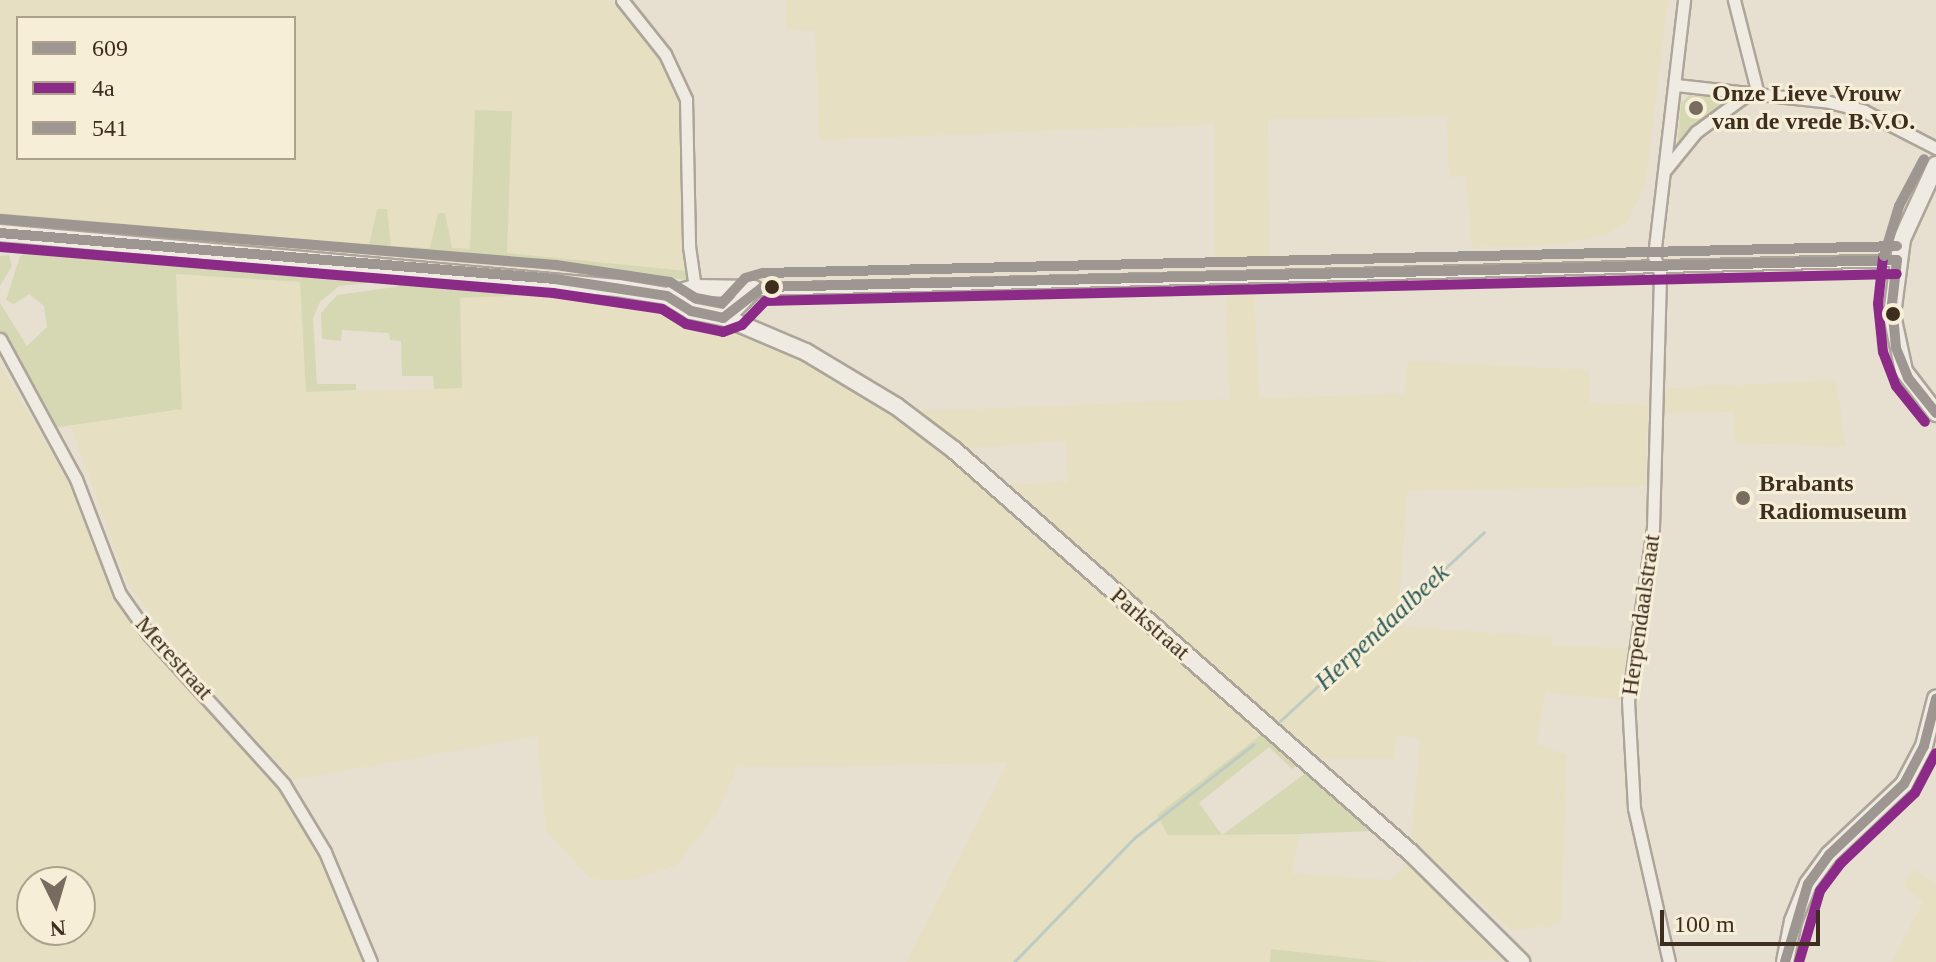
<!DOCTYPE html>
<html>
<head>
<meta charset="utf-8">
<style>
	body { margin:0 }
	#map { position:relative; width:1936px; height:962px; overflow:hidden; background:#e7e0d1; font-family:"Times New Roman",serif }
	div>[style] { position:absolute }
	.farmland>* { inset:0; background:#e6dfc2 }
	.green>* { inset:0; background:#d6d7b3 }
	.stream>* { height:3px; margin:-1.5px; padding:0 1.5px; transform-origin:1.5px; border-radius:1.5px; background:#bcccc2 }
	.roads { filter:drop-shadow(2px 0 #ada599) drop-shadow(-2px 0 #ada599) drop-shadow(0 2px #ada599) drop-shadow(0 -2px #ada599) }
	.street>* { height:11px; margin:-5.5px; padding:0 5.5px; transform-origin:5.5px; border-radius:5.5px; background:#efebe3 }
	.secondary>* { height:16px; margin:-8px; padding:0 8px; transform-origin:8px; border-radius:8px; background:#efebe3 }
	.bus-1>* { height:10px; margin:-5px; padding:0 5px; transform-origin:5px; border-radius:5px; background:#9e9690 }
	.bus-2>* { height:10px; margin:-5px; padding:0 5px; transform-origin:5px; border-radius:5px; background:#8c2b87 }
	.bus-3>* { height:10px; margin:-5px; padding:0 5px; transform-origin:5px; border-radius:5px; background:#9e9690 }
	.dots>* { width:22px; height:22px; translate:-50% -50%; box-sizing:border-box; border:4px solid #f7eed8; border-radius:50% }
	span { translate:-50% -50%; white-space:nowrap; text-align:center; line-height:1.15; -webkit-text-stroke:6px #f7eed8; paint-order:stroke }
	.poi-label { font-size:24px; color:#3d2e20; font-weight:700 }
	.left { translate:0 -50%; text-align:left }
	.street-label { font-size:24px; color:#3d2e20 }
	.water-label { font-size:26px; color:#2f5d5a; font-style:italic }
	.legend { position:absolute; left:16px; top:16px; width:280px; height:144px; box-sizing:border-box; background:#f7eed8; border:2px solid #ada18e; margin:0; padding:10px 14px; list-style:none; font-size:24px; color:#3d2e20 }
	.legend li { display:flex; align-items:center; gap:16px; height:40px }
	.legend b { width:40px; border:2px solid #ada18e }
	.north { position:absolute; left:16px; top:866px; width:80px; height:80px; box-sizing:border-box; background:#f7eed8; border:2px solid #ada18e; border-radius:50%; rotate:175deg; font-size:22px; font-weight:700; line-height:32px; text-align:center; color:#3d2e20 }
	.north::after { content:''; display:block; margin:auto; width:28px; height:36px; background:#786c5e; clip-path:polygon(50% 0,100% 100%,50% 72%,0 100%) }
	.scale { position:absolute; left:1660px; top:910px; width:160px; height:36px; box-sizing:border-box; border:4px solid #3d2e20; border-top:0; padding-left:10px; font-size:24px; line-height:28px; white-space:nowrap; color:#3d2e20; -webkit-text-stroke:6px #f7eed8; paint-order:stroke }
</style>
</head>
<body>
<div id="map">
	<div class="farmland">
		<i style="clip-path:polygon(evenodd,0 0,611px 0,662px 57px,682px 98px,687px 271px,507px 253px,511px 111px,475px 110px,470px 249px,452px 248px,444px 213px,438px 213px,431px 248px,391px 246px,386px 209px,377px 209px,370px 245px,0 213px,0 0,18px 18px,294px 18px,294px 158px,18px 158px,18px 18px)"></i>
		<i style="clip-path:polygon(786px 0,1668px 0,1645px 186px,1627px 222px,1606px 235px,1559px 244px,1472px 248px,1466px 176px,1449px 177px,1447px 116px,1268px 119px,1269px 263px,1214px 264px,1214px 124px,819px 140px,815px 30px,786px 29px)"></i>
		<i style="clip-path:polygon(176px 274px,300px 282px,306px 392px,462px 388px,460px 297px,538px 295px,639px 309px,641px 303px,718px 326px,804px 361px,875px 402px,945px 454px,1262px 734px,1158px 815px,1168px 835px,1300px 834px,1292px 874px,1391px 880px,1408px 862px,1507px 959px,1389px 962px,1272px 949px,1270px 962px,906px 962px,1008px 763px,738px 767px,715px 816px,676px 866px,627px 881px,591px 879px,546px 831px,537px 736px,293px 780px,187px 662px,127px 582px,70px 424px,182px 409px)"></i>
		<i style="clip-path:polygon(1254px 283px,1259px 398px,1405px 394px,1408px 361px,1589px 370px,1590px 403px,1648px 405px,1646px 486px,1408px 491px,1397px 626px,1551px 637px,1552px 646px,1627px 648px,1621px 700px,1546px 692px,1536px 745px,1567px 755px,1561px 924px,1512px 931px,1411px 840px,1420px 738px,1396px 736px,1395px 759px,1316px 759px,1010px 485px,1068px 482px,1065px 441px,964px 448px,918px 411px,1229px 399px,1226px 284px)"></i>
		<i style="clip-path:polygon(evenodd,0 364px,72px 488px,115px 597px,151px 647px,264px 768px,324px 864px,365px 962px,0 962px,0 364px,32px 882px,80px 882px,80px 930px,32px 930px,32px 882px)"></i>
		<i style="clip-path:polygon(1836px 380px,1846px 446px,1735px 443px,1734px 412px,1655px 413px,1657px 389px)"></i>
		<i style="clip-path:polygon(1914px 869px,1936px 884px,1936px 962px,1892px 962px,1923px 902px,1903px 885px)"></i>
	</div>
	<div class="green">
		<i style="clip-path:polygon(1693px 92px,1731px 100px,1677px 147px,1681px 103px)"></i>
		<i style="clip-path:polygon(475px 110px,512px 111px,507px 253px,687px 271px,688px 280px,0 225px,0 213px,369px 245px,377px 209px,387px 209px,391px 246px,430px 248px,438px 213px,445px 213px,452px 248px,470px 249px)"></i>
		<i style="clip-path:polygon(28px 252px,110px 254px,393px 276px,387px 281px,339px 286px,320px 302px,313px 318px,317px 384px,356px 384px,356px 390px,306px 392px,300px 282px,176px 274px,182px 409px,52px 428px,0 332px,0 303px,27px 346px,47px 327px,44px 306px,29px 294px,14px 304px,6px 300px,20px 256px)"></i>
		<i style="clip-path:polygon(9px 255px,12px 266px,0 286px,0 256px)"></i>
		<i style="clip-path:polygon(415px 278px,538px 288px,641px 303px,640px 309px,538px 295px,460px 298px,462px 388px,434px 389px,433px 376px,402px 376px,401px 341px,390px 340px,389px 333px,342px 330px,341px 341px,322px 339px,321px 313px,337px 295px,395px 287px)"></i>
		<i style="clip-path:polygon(722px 296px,729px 301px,726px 310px,691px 299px)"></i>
		<i style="clip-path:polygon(1262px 734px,1297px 764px,1292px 769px,1269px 747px,1199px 803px,1222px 835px,1307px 772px,1373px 831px,1300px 834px,1222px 835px,1168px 835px,1157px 815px)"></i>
		<i style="clip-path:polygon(1271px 949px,1389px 962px,1270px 962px)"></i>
	</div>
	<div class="stream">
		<i style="left:1280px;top:721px;width:278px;rotate:-42.8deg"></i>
		<i style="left:1014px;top:962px;width:173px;rotate:-45.9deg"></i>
		<i style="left:1134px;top:838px;width:152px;rotate:-38.1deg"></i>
	</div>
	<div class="roads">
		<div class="street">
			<i style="left:622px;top:0;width:69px;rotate:51.5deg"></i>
			<i style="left:665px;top:54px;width:50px;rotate:65deg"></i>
			<i style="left:686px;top:99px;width:147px;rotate:88.8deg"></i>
			<i style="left:689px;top:246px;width:42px;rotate:81.9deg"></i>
			<i style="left:1734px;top:0;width:97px;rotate:75.7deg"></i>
			<i style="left:1676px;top:85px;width:154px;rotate:6.3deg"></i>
			<i style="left:1829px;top:102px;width:36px;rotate:14deg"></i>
			<i style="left:1864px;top:111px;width:81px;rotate:27.2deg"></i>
			<i style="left:1666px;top:169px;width:48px;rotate:-51deg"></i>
			<i style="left:1696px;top:132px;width:66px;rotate:-36.3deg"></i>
			<i style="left:754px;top:289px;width:1143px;rotate:-1.45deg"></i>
			<i style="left:0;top:339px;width:159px;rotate:61.5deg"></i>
			<i style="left:76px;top:479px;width:123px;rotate:69.1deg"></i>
			<i style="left:120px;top:594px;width:50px;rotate:54.7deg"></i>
			<i style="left:149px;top:635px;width:201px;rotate:47.8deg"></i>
			<i style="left:284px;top:784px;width:79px;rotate:58.9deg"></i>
			<i style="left:325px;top:852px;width:119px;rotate:67.3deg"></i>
			<i style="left:1669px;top:962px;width:158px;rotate:-102.8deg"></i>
			<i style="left:1634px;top:808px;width:107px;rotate:-93.2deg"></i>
			<i style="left:1628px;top:701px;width:176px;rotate:-81.8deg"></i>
			<i style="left:1653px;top:527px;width:254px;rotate:-88.4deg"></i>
			<i style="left:1660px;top:273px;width:18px;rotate:-109deg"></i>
			<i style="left:1654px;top:256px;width:258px;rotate:-83.3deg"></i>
		</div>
		<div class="secondary">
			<i style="left:1936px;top:165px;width:81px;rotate:114.7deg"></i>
			<i style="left:1902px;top:239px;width:77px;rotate:97.5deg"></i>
			<i style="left:1892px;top:315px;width:57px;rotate:77.9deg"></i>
			<i style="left:1904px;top:371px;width:53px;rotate:52.7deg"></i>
			<i style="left:0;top:233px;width:620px;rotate:5.09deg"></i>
			<i style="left:618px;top:288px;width:50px;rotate:9.3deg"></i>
			<i style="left:667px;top:296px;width:28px;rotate:32deg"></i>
			<i style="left:691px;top:311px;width:36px;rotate:11deg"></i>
			<i style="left:726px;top:318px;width:87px;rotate:23deg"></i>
			<i style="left:806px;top:352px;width:105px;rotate:31deg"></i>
			<i style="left:896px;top:406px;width:73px;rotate:37.2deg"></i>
			<i style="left:954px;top:450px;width:609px;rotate:41.41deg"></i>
			<i style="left:1411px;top:853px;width:155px;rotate:44.7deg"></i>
			<i style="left:667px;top:296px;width:29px;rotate:-16deg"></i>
			<i style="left:695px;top:288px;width:59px;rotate:1deg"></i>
			<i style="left:726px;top:318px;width:40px;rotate:-46deg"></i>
			<i style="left:1785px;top:962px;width:42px;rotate:-79deg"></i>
			<i style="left:1793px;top:921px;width:40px;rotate:-68deg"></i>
			<i style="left:1808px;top:884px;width:36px;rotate:-54deg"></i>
			<i style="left:1829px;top:855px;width:103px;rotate:-43.4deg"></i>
			<i style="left:1904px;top:784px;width:43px;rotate:-62.2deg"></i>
			<i style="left:1924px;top:746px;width:49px;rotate:-75.7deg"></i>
		</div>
	</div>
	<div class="bus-1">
		<i style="left:0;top:233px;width:557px;rotate:4.74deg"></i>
		<i style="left:555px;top:279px;width:113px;rotate:8.6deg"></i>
		<i style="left:667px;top:296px;width:28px;rotate:32deg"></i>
		<i style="left:691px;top:311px;width:33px;rotate:12deg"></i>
		<i style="left:723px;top:318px;width:51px;rotate:-37.8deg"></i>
		<i style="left:763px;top:287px;width:1134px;rotate:-1.36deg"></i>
		<i style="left:1897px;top:260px;width:44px;rotate:96.5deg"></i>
		<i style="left:1892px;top:304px;width:44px;rotate:84.8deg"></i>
		<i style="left:1896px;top:348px;width:32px;rotate:68deg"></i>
		<i style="left:1908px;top:378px;width:45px;rotate:51.3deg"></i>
		<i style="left:1785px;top:962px;width:81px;rotate:-73.6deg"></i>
		<i style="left:1808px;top:884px;width:36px;rotate:-54deg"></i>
		<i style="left:1829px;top:855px;width:103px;rotate:-43.4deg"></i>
		<i style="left:1904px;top:784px;width:43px;rotate:-62.2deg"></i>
		<i style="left:1924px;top:746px;width:49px;rotate:-75.7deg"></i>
	</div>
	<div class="bus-2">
		<i style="left:0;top:247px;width:555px;rotate:4.76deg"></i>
		<i style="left:553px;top:293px;width:110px;rotate:8.4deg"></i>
		<i style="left:662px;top:309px;width:28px;rotate:32deg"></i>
		<i style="left:686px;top:324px;width:38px;rotate:12deg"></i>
		<i style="left:723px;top:332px;width:20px;rotate:-20deg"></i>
		<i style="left:742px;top:325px;width:33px;rotate:-46deg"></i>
		<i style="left:765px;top:301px;width:1132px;rotate:-1.37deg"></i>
		<i style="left:1883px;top:258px;width:46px;rotate:96.2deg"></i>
		<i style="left:1878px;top:304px;width:48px;rotate:84.1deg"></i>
		<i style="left:1883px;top:352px;width:36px;rotate:69deg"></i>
		<i style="left:1896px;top:386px;width:46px;rotate:51.1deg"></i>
		<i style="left:1799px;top:962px;width:74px;rotate:-73.5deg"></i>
		<i style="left:1820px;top:891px;width:34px;rotate:-53deg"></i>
		<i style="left:1840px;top:864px;width:103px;rotate:-43.4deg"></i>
		<i style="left:1915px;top:793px;width:45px;rotate:-62.3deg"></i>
	</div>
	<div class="bus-3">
		<i style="left:1px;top:219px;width:557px;rotate:4.74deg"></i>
		<i style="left:556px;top:265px;width:115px;rotate:8.5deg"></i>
		<i style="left:670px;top:282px;width:31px;rotate:32deg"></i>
		<i style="left:696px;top:298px;width:26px;rotate:11deg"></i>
		<i style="left:722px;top:303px;width:34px;rotate:-47deg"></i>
		<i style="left:745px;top:278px;width:19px;rotate:-16deg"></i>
		<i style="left:763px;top:273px;width:1134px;rotate:-1.36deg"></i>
		<i style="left:1884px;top:256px;width:52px;rotate:-73.3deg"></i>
		<i style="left:1899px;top:206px;width:53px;rotate:-62deg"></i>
	</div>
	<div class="dots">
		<i style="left:1696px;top:108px;background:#786c5e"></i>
		<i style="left:772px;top:287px;background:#3d2e20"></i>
		<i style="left:1893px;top:314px;background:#3d2e20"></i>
		<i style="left:1743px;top:498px;background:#786c5e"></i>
	</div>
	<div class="poi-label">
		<span class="left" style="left:1712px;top:108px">Onze Lieve Vrouw<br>van de vrede B.V.O.</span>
		<span class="left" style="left:1759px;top:498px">Brabants<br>Radiomuseum</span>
	</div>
	<div class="street-label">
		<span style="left:1641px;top:615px;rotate:-82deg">Herpendaalstraat</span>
		<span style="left:1150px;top:624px;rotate:41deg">Parkstraat</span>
		<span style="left:174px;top:658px;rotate:48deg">Merestraat</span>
	</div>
	<div class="water-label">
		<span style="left:1382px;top:627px;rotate:-43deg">Herpendaalbeek</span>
	</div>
	<ul class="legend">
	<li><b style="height:10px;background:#9e9690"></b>609</li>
	<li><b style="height:10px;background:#8c2b87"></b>4a</li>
	<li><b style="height:10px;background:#9e9690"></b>541</li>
	</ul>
	<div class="north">N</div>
	<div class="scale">100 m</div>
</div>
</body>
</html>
